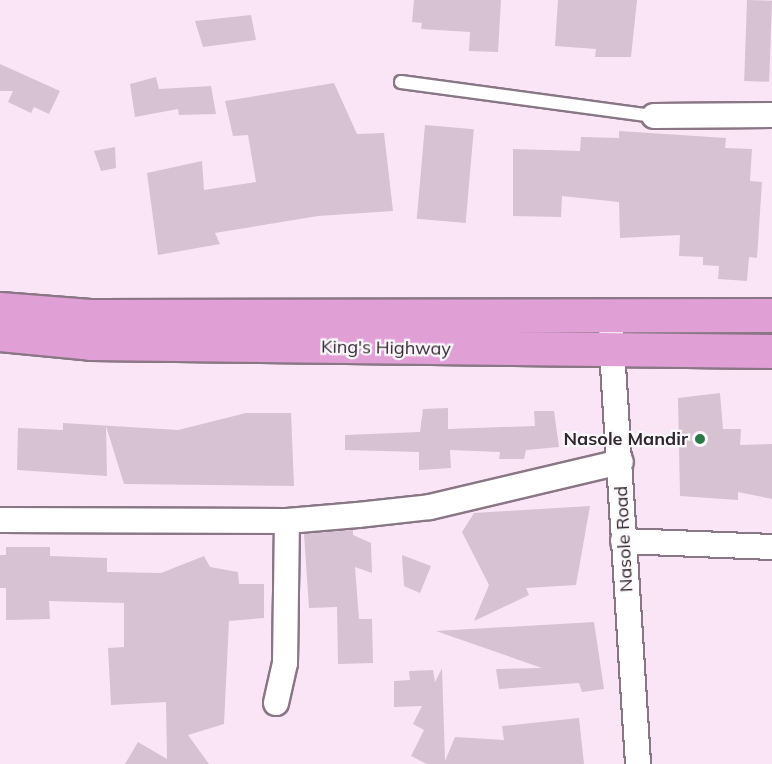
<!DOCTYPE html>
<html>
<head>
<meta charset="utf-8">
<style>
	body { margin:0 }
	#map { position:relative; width:772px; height:764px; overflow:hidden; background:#fae5f6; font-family:Mulish,sans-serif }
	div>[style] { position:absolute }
	.building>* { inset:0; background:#d6c2d2; transform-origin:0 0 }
	.roads { filter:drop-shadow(2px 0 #8a7786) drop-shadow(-2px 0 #8a7786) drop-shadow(0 2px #8a7786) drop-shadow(0 -2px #8a7786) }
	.lane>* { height:12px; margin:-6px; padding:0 6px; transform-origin:6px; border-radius:6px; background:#fff }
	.street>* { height:24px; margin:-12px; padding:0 12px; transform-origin:12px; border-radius:12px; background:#fff }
	.highway>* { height:33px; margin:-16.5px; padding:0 16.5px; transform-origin:16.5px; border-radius:16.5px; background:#e0a0d5 }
	.dots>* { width:16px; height:16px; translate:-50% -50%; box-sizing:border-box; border:3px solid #fcf8fb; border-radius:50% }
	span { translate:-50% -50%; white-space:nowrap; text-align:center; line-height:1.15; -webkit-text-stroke:4.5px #fcf8fb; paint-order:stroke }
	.street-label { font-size:18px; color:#30282f }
	.poi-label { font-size:18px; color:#30282f; font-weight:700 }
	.right { translate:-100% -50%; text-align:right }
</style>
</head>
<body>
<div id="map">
	<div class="building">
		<i style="clip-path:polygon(414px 0,501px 0,498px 52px,469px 51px,470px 32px,421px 29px,422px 23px,412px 22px)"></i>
		<i style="clip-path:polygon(558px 0,637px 0,631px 57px,595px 57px,596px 49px,555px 46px)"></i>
		<i style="left:747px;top:0;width:25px;height:81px;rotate:2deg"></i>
		<i style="clip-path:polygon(251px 15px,256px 40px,203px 47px,195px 21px)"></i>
		<i style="clip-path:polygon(0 64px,60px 91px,49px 114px,34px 107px,31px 113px,8px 102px,13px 91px,0 91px)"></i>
		<i style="clip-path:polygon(156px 77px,159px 89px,211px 86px,216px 114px,179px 115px,178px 109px,135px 117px,130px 84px)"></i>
		<i style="clip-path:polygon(334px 83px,357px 134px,384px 133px,393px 211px,318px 216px,215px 233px,220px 244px,158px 255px,147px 173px,202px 161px,204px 190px,256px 182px,248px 135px,233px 136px,225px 101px)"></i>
		<i style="left:425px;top:125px;width:49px;height:94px;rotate:5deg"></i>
		<i style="clip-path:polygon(619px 131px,726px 138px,725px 148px,752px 149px,750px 181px,762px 182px,757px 258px,749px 257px,747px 281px,718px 279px,719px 266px,703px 265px,703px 257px,679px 256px,680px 235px,620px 238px,619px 202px,562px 196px,561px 217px,513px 216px,513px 149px,580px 151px,581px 137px,619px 138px)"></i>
		<i style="clip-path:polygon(115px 147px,116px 168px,101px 171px,94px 151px)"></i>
		<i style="clip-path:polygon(720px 393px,723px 429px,741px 429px,740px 445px,772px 444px,772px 499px,738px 492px,738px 500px,680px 496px,678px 398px)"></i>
		<i style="clip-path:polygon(448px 408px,448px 429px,535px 426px,534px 411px,554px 411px,559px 447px,526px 450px,524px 459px,499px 459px,500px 452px,450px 450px,451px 468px,419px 470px,419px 452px,345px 450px,345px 435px,420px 432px,423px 409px)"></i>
		<i style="clip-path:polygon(246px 413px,291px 413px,294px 486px,124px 484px,106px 426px,107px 476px,17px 470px,18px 428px,63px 430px,63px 423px,178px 430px)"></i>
		<i style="clip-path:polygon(590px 506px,576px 585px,526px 588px,529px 595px,474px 621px,489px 585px,462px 532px,474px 513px)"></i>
		<i style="clip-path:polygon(353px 530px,353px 535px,371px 543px,372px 573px,355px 567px,359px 619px,372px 619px,373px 663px,338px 664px,337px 607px,309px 608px,304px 534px)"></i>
		<i style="clip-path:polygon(6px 547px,50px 547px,50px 556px,107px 558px,107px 572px,161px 573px,204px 556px,210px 567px,238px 572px,239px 584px,264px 584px,264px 618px,229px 621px,224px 724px,188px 735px,209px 764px,125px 764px,138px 742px,167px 759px,166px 702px,111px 705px,108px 648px,124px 647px,124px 603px,49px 601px,50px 619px,6px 620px,6px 588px,0 588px,0 555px,6px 555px)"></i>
		<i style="clip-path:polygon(402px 555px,431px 566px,420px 593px,404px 586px)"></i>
		<i style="clip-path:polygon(594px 622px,604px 689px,582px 692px,579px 683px,499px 689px,496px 669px,542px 668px,436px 631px)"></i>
		<i style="clip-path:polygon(442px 668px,445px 761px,455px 737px,504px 740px,502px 726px,579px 718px,584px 764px,427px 764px,411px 756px,424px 730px,413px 724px,422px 706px,394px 707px,394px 681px,410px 680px,409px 671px,433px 670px,435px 682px)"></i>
	</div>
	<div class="roads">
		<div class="lane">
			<i style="left:401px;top:82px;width:255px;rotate:7.7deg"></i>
		</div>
		<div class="street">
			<i style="left:654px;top:116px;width:118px;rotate:-0.5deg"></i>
			<i style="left:611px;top:334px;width:431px;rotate:86.4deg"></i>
			<i style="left:0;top:520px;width:287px;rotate:0.2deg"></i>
			<i style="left:287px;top:521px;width:71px;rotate:-4.8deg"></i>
			<i style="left:358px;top:515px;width:72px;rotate:-6.3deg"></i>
			<i style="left:430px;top:507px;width:196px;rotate:-13.3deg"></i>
			<i style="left:623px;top:541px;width:149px;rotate:2.3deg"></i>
			<i style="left:276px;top:703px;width:41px;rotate:-77.3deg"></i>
			<i style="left:285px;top:663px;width:142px;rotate:-89.2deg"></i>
		</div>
		<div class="highway">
			<i style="left:0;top:309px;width:90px;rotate:4.4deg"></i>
			<i style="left:90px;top:316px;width:682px;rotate:-0.08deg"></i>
			<i style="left:0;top:334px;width:91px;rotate:5.6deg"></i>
			<i style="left:91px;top:343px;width:681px;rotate:0.67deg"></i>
		</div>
	</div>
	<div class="dots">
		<i style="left:700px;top:439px;background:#2b7848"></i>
	</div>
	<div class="street-label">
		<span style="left:386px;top:348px;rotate:1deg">King's Highway</span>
		<span style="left:624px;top:539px;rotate:-93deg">Nasole Road</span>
	</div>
	<div class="poi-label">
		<span class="right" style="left:688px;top:439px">Nasole Mandir</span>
	</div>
</div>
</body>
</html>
